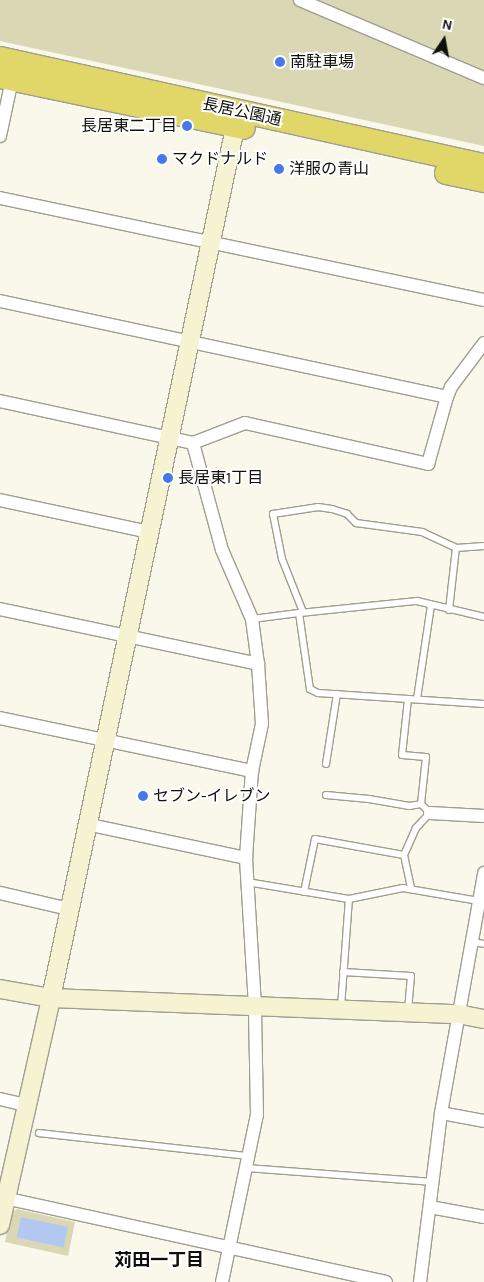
<!DOCTYPE html>
<html>
<head>
<meta charset="utf-8">
<style>
	body { margin:0 }
	#map { position:relative; width:484px; height:1282px; overflow:hidden; background:#f9f8ea; font-family:Karla,"Noto Sans JP",sans-serif }
	div>[style] { position:absolute }
	.green>* { inset:0; background:#dad7b5 }
	.water>* { inset:0; background:#b3c8f1; transform-origin:0 0 }
	.roads { filter:drop-shadow(1px 0 #9f9e91) drop-shadow(-1px 0 #9f9e91) drop-shadow(0 1px #9f9e91) drop-shadow(0 -1px #9f9e91) }
	.lane>* { height:6px; margin:-3px; padding:0 3px; transform-origin:3px; border-radius:3px; background:#fff }
	.street>* { height:12px; margin:-6px; padding:0 6px; transform-origin:6px; border-radius:6px; background:#fff }
	.secondary>* { height:18px; margin:-9px; padding:0 9px; transform-origin:9px; border-radius:9px; background:#f6f3d2 }
	.highway>* { height:22px; margin:-11px; padding:0 11px; transform-origin:11px; border-radius:11px; background:#e1d668 }
	.dots>* { width:14px; height:14px; translate:-50% -50%; box-sizing:border-box; border:2px solid #fff; border-radius:50% }
	span { translate:-50% -50%; white-space:nowrap; text-align:center; line-height:1.15; -webkit-text-stroke:4px #fff; paint-order:stroke }
	.poi-label { font-size:16px; color:#10100b }
	.left { translate:0 -50%; text-align:left }
	.right { translate:-100% -50%; text-align:right }
	.street-label { font-size:16px; color:#10100b }
	.neighbourhood-label { font-size:18px; color:#10100b; font-weight:700 }
	.north { position:absolute; left:419px; top:15px; width:50px; height:50px; -webkit-text-stroke:4px #fff; paint-order:stroke; rotate:12deg; font-size:14px; font-weight:700; line-height:20px; text-align:center; color:#10100b }
	.north::after { content:''; display:block; margin:auto; width:18px; height:22px; background:#10100b; clip-path:polygon(50% 0,100% 100%,50% 72%,0 100%) }
</style>
</head>
<body>
<div id="map">
	<div class="green">
		<i style="clip-path:polygon(0 0,484px 0,484px 146px,0 41px)"></i>
		<i style="clip-path:polygon(17px 1209px,75px 1222px,68px 1256px,5px 1242px,11px 1213px)"></i>
	</div>
	<div class="water">
		<i style="left:21px;top:1217px;width:48px;height:21px;rotate:12deg"></i>
	</div>
	<div class="roads">
		<div class="lane">
			<i style="left:449px;top:610px;width:62px;rotate:-83.6deg"></i>
			<i style="left:303px;top:612px;width:57px;rotate:-111.6deg"></i>
			<i style="left:282px;top:559px;width:46px;rotate:-101.3deg"></i>
			<i style="left:273px;top:514px;width:46px;rotate:-8.8deg"></i>
			<i style="left:318px;top:507px;width:14px;rotate:8deg"></i>
			<i style="left:332px;top:509px;width:16px;rotate:18deg"></i>
			<i style="left:347px;top:514px;width:13px;rotate:45deg"></i>
			<i style="left:356px;top:523px;width:67px;rotate:7.8deg"></i>
			<i style="left:422px;top:532px;width:38px;rotate:25deg"></i>
			<i style="left:456px;top:548px;width:28px;rotate:-4deg"></i>
			<i style="left:300px;top:613px;width:118px;rotate:-5.9deg"></i>
			<i style="left:417px;top:601px;width:69px;rotate:13.4deg"></i>
			<i style="left:252px;top:619px;width:47px;rotate:-7.3deg"></i>
			<i style="left:299px;top:613px;width:77px;rotate:81.8deg"></i>
			<i style="left:310px;top:689px;width:9px;rotate:27deg"></i>
			<i style="left:318px;top:693px;width:166px;rotate:3.8deg"></i>
			<i style="left:408px;top:699px;width:56px;rotate:96.1deg"></i>
			<i style="left:402px;top:755px;width:24px;rotate:5deg"></i>
			<i style="left:426px;top:757px;width:47px;rotate:96.1deg"></i>
			<i style="left:417px;top:699px;width:95px;rotate:-81.5deg"></i>
			<i style="left:326px;top:764px;width:71px;rotate:-81.1deg"></i>
			<i style="left:326px;top:795px;width:43px;rotate:5.3deg"></i>
			<i style="left:369px;top:799px;width:41px;rotate:9.9deg"></i>
			<i style="left:409px;top:806px;width:12px;rotate:-9deg"></i>
			<i style="left:421px;top:804px;width:13px;rotate:45deg"></i>
			<i style="left:430px;top:813px;width:21px;rotate:133deg"></i>
			<i style="left:416px;top:828px;width:30px;rotate:114deg"></i>
			<i style="left:247px;top:882px;width:103px;rotate:9.5deg"></i>
			<i style="left:349px;top:899px;width:55px;rotate:-11.5deg"></i>
			<i style="left:403px;top:888px;width:77px;rotate:9.7deg"></i>
			<i style="left:304px;top:892px;width:54px;rotate:-78.3deg"></i>
			<i style="left:315px;top:839px;width:90px;rotate:10.2deg"></i>
			<i style="left:404px;top:855px;width:35px;rotate:78deg"></i>
			<i style="left:472px;top:942px;width:12px;rotate:9deg"></i>
			<i style="left:343px;top:972px;width:68px;rotate:3.4deg"></i>
			<i style="left:411px;top:976px;width:35px;rotate:95deg"></i>
			<i style="left:341px;top:1007px;width:108px;rotate:-85.8deg"></i>
			<i style="left:39px;top:1133px;width:210px;rotate:6.3deg"></i>
			<i style="left:246px;top:1168px;width:188px;rotate:4.3deg"></i>
		</div>
		<div class="street">
			<i style="left:300px;top:0;width:200px;rotate:23deg"></i>
			<i style="left:0;top:136px;width:62px;rotate:-78deg"></i>
			<i style="left:0;top:198px;width:495px;rotate:11.9deg"></i>
			<i style="left:0;top:301px;width:457px;rotate:12.1deg"></i>
			<i style="left:447px;top:397px;width:11px;rotate:-68deg"></i>
			<i style="left:451px;top:387px;width:55px;rotate:-53.1deg"></i>
			<i style="left:0;top:401px;width:198px;rotate:12.3deg"></i>
			<i style="left:0;top:500px;width:152px;rotate:12.1deg"></i>
			<i style="left:0;top:609px;width:264px;rotate:12deg"></i>
			<i style="left:0;top:718px;width:258px;rotate:11.9deg"></i>
			<i style="left:430px;top:813px;width:54px;rotate:3.2deg"></i>
			<i style="left:86px;top:824px;width:164px;rotate:12deg"></i>
			<i style="left:0;top:893px;width:71px;rotate:13.1deg"></i>
			<i style="left:0;top:1099px;width:28px;rotate:13deg"></i>
			<i style="left:441px;top:1113px;width:44px;rotate:10.5deg"></i>
			<i style="left:0;top:1197px;width:395px;rotate:12.4deg"></i>
			<i style="left:430px;top:1207px;width:55px;rotate:10.5deg"></i>
			<i style="left:222px;top:1282px;width:171px;rotate:-78.2deg"></i>
			<i style="left:257px;top:1115px;width:109px;rotate:-91.1deg"></i>
			<i style="left:255px;top:1006px;width:148px;rotate:-93.5deg"></i>
			<i style="left:246px;top:858px;width:87px;rotate:-86.1deg"></i>
			<i style="left:252px;top:771px;width:48px;rotate:-78deg"></i>
			<i style="left:262px;top:724px;width:60px;rotate:-93.8deg"></i>
			<i style="left:258px;top:664px;width:45px;rotate:-97.6deg"></i>
			<i style="left:252px;top:619px;width:75px;rotate:-113.5deg"></i>
			<i style="left:222px;top:550px;width:111px;rotate:-105.2deg"></i>
			<i style="left:193px;top:443px;width:56px;rotate:-21deg"></i>
			<i style="left:245px;top:423px;width:188px;rotate:12.6deg"></i>
			<i style="left:428px;top:464px;width:70px;rotate:-74.2deg"></i>
			<i style="left:420px;top:1282px;width:170px;rotate:-82.9deg"></i>
			<i style="left:441px;top:1113px;width:244px;rotate:-79.8deg"></i>
		</div>
		<div class="secondary">
			<i style="left:0;top:989px;width:52px;rotate:10deg"></i>
			<i style="left:51px;top:998px;width:407px;rotate:2.3deg"></i>
			<i style="left:458px;top:1014px;width:26px;rotate:11deg"></i>
			<i style="left:0;top:1225px;width:233px;rotate:-77.3deg"></i>
			<i style="left:51px;top:998px;width:904px;rotate:-78.06deg"></i>
		</div>
		<div class="highway">
			<i style="left:0;top:58px;width:496px;rotate:12.5deg"></i>
			<i style="left:0;top:77px;width:249px;rotate:11.8deg"></i>
			<i style="left:446px;top:173px;width:39px;rotate:12deg"></i>
		</div>
	</div>
	<div class="dots">
		<i style="left:280px;top:62px;background:#4678e9"></i>
		<i style="left:187px;top:126px;background:#4678e9"></i>
		<i style="left:162px;top:159px;background:#4678e9"></i>
		<i style="left:279px;top:169px;background:#4678e9"></i>
		<i style="left:168px;top:478px;background:#4678e9"></i>
		<i style="left:143px;top:796px;background:#4678e9"></i>
	</div>
	<div class="poi-label">
		<span class="left" style="left:290px;top:62px">南駐車場</span>
		<span class="right" style="left:177px;top:126px">長居東二丁目</span>
		<span class="left" style="left:172px;top:159px">マクドナルド</span>
		<span class="left" style="left:289px;top:169px">洋服の青山</span>
		<span class="left" style="left:178px;top:478px">長居東1丁目</span>
		<span class="left" style="left:153px;top:796px">セブン-イレブン</span>
	</div>
	<div class="street-label">
		<span style="left:242px;top:112px;rotate:12deg">長居公園通</span>
	</div>
	<div class="neighbourhood-label">
		<span style="left:159px;top:1260px">苅田一丁目</span>
	</div>
	<div class="north">N</div>
</div>
</body>
</html>
